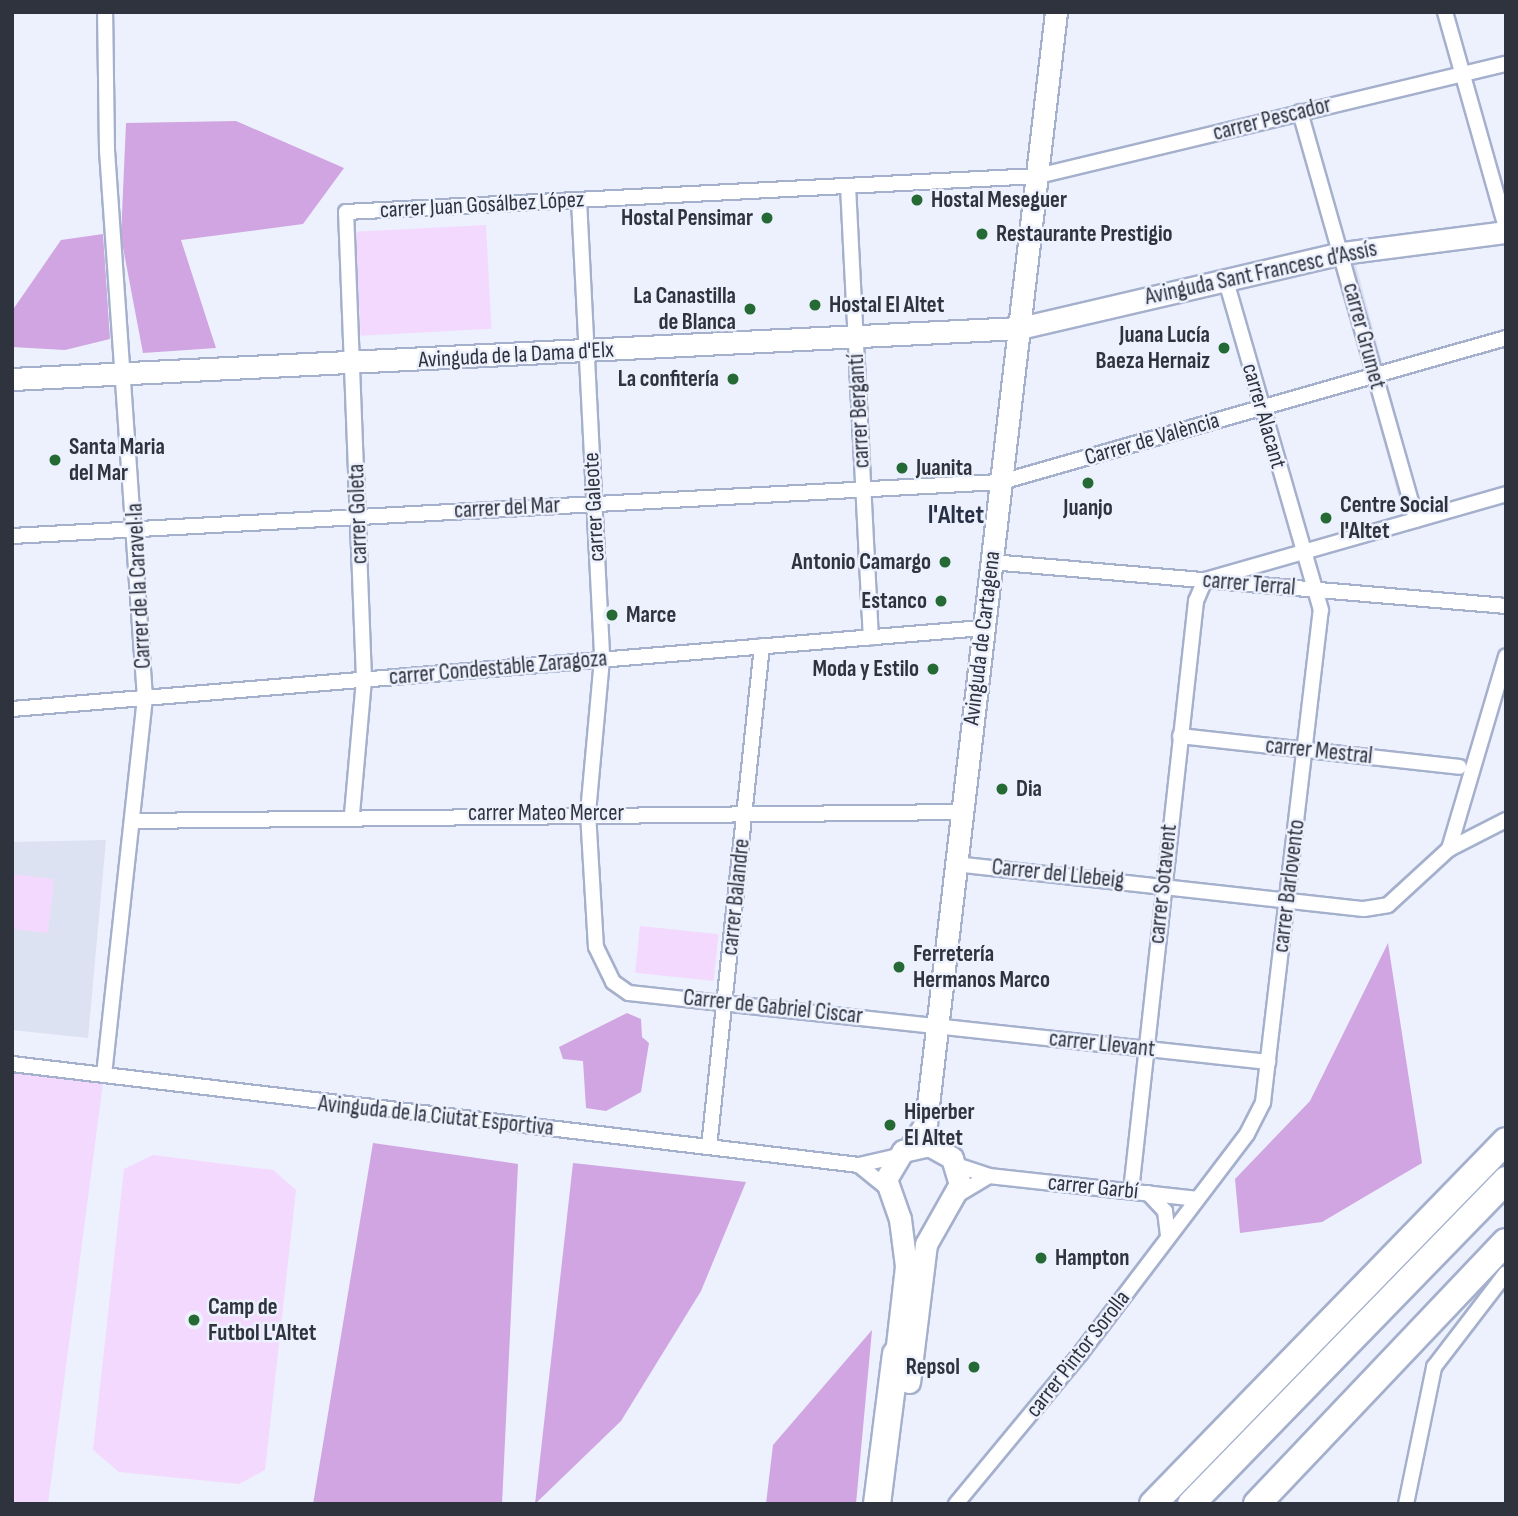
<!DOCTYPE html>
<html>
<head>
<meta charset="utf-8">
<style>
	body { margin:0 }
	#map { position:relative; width:1518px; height:1516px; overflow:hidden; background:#ecf1fd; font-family:"Sofia Sans Condensed",sans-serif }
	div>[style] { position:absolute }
	.built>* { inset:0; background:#dce2f1; transform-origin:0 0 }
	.green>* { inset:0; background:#f3d9fe; transform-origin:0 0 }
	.forest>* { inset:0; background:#d0a5e1 }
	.roads { filter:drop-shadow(2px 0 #a5b0cd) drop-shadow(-2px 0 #a5b0cd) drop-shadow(0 2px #a5b0cd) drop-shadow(0 -2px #a5b0cd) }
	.street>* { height:14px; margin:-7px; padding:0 7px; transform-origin:7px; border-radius:7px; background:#fff }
	.secondary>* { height:21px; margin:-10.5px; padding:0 10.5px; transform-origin:10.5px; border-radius:10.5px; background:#fff }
	.highway>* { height:26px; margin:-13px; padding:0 13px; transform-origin:13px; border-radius:13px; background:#fff }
	.dots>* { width:19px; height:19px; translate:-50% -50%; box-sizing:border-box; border:4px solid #ecf1fd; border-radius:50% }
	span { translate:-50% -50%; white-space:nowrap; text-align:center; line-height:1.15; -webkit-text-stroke:5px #ecf1fd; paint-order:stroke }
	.street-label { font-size:23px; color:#2f333e }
	.poi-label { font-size:23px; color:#2f333e; font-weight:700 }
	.left { translate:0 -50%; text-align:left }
	.right { translate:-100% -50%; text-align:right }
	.quarter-label { font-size:26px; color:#283047; font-weight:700 }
	.frame { position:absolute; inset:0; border:14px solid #2f333e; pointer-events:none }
</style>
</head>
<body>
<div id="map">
	<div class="built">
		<i style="left:1356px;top:265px;width:255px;height:19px;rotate:75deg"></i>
		<i style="clip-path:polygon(106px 840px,88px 1038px,12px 1030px,12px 842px)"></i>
	</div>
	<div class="green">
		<i style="left:486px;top:225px;width:104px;height:131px;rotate:87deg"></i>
		<i style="clip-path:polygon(12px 874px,54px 879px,48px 933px,12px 929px)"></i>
		<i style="left:640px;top:926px;width:79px;height:47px;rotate:6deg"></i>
		<i style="clip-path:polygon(12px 1064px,104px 1075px,48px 1504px,12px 1504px)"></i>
		<i style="clip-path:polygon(153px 1155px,273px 1170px,296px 1190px,265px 1470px,239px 1484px,119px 1472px,93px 1450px,124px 1169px)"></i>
	</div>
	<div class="forest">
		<i style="clip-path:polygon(236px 121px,344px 168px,303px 224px,181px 240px,216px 348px,143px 353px,121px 237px,126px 123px)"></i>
		<i style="clip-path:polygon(103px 234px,110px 339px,65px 350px,12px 347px,12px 311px,61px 240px)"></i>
		<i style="clip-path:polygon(1388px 943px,1422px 1163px,1322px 1222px,1240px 1233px,1235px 1179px,1310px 1101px)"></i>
		<i style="clip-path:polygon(627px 1013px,641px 1019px,642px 1037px,649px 1043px,641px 1092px,606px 1111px,586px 1108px,583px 1061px,563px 1059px,559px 1047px)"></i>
		<i style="clip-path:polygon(373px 1143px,518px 1164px,502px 1504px,313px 1504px)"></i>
		<i style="clip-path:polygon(573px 1163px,746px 1182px,701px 1291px,621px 1421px,535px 1504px)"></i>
		<i style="clip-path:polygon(872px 1330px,856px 1504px,766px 1504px,773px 1445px)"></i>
	</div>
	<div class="roads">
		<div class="street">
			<i style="left:1445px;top:12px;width:223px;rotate:74.2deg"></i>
			<i style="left:1300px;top:112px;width:424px;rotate:74.1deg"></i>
			<i style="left:848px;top:186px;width:452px;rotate:87.1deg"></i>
			<i style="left:579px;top:200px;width:460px;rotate:87.1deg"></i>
			<i style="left:602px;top:659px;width:155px;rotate:95.2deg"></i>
			<i style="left:588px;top:813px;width:134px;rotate:86.6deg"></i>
			<i style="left:596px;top:947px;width:39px;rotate:64deg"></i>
			<i style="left:613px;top:982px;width:19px;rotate:35deg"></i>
			<i style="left:629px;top:993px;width:643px;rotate:6.16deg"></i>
			<i style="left:12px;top:536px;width:990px;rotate:-3.13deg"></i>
			<i style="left:1001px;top:482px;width:525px;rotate:-15.92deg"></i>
			<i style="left:991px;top:562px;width:517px;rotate:4.88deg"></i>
			<i style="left:12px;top:709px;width:974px;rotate:-4.77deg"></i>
			<i style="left:1180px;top:736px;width:281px;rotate:6.3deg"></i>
			<i style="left:352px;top:814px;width:136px;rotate:-84.9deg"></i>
			<i style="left:364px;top:679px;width:467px;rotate:-92.2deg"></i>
			<i style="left:346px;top:212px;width:693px;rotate:-2.98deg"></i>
			<i style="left:1038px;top:176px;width:481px;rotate:-13.5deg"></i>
			<i style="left:132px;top:821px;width:829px;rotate:-0.62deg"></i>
			<i style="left:1449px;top:849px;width:201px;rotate:-73.5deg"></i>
			<i style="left:955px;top:864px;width:411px;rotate:6.3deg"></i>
			<i style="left:1364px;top:909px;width:24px;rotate:-9deg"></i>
			<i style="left:1388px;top:905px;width:83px;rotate:-42.6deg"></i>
			<i style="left:1449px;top:849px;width:64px;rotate:-27deg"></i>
			<i style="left:12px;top:1064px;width:853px;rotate:6.8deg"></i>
			<i style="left:104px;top:1075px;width:379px;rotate:-83.8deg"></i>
			<i style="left:145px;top:698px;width:549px;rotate:-93.97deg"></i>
			<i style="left:107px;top:150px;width:138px;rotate:-90.8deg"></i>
			<i style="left:709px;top:1147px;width:504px;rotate:-83.96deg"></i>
			<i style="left:956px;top:1165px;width:35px;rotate:18deg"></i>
			<i style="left:989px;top:1176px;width:35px;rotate:149deg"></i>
			<i style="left:989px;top:1176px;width:208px;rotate:6.3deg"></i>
			<i style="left:886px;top:1187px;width:35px;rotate:-141deg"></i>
			<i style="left:859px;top:1165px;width:39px;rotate:-13deg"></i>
			<i style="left:1131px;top:1191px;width:594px;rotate:-83.71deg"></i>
			<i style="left:1196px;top:601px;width:23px;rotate:-67deg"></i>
			<i style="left:1205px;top:580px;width:313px;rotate:-15.9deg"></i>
			<i style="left:1148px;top:1193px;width:25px;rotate:47deg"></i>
			<i style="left:1165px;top:1211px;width:25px;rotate:83deg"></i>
			<i style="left:956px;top:1504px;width:195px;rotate:-50.4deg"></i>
			<i style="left:1080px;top:1354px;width:276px;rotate:-52.8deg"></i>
			<i style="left:1247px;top:1134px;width:36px;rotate:-63deg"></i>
			<i style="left:1263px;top:1102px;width:495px;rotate:-83.3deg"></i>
			<i style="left:1321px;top:610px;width:346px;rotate:-106.1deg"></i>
			<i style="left:1406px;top:1504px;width:140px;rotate:-78.4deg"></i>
			<i style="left:1434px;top:1367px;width:118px;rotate:-52.5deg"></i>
		</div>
		<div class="secondary">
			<i style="left:12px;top:379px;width:1009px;rotate:-2.9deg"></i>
			<i style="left:1020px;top:328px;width:331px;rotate:-13.1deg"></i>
			<i style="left:1342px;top:253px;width:165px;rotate:-7.3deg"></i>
			<i style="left:910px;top:1148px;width:31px;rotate:-58deg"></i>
			<i style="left:926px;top:1122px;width:1118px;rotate:-83.32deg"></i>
			<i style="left:896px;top:1354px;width:89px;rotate:-83.5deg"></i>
			<i style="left:906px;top:1266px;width:47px;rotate:-97.3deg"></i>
			<i style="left:900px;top:1219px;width:42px;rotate:-109.3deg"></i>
			<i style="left:886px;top:1179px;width:33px;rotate:-59deg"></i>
			<i style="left:903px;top:1151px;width:27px;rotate:-13deg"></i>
			<i style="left:929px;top:1145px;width:26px;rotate:29deg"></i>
			<i style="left:952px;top:1158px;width:27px;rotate:73deg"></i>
			<i style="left:960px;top:1184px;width:69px;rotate:119.5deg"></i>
			<i style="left:926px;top:1244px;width:139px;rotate:97deg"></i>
		</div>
		<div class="highway">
			<i style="left:877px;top:1504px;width:151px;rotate:-82.8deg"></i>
			<i style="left:1153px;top:1504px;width:506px;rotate:-45.8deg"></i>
			<i style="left:1191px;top:1504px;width:452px;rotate:-45.8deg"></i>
			<i style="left:1257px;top:1504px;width:361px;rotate:-46.5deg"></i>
		</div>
	</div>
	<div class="dots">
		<i style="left:917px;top:200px;background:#256a35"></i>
		<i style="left:767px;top:218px;background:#256a35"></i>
		<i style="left:982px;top:234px;background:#256a35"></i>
		<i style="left:815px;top:305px;background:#256a35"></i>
		<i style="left:750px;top:309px;background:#256a35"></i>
		<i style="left:1224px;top:348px;background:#256a35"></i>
		<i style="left:733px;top:379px;background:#256a35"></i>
		<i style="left:55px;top:460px;background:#256a35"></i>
		<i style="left:902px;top:468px;background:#256a35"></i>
		<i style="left:1088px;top:483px;background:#256a35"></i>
		<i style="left:1326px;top:518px;background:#256a35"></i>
		<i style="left:945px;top:562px;background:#256a35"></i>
		<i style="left:941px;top:601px;background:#256a35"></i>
		<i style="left:612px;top:615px;background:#256a35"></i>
		<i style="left:933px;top:669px;background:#256a35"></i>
		<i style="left:1002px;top:789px;background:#256a35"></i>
		<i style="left:899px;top:967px;background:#256a35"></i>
		<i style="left:890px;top:1125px;background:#256a35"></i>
		<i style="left:1041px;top:1258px;background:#256a35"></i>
		<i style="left:194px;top:1320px;background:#256a35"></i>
		<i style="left:974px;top:1367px;background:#256a35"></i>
	</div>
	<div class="street-label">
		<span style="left:1272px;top:119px;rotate:-14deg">carrer Pescador</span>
		<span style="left:482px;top:205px;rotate:-3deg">carrer Juan Gosálbez López</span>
		<span style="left:1261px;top:273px;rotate:-12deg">Avinguda Sant Francesc d’Assís</span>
		<span style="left:1364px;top:336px;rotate:75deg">carrer Grumet</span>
		<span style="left:516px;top:355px;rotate:-3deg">Avinguda de la Dama d'Elx</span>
		<span style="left:859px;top:411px;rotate:-93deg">carrer Bergantí</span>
		<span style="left:1264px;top:416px;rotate:74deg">carrer Alacant</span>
		<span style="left:1152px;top:439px;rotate:-16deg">Carrer de València</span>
		<span style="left:594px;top:507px;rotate:-93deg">carrer Galeote</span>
		<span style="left:507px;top:508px;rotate:-3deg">carrer del Mar</span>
		<span style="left:358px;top:514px;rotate:-92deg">carrer Goleta</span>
		<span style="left:1249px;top:584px;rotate:5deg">carrer Terral</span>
		<span style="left:139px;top:586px;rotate:-93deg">Carrer de la Caravel·la</span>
		<span style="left:982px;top:638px;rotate:-83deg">Avinguda de Cartagena</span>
		<span style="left:498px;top:668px;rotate:-5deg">carrer Condestable Zaragoza</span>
		<span style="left:1319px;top:751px;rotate:6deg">carrer Mestral</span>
		<span style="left:546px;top:813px">carrer Mateo Mercer</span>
		<span style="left:1058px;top:874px;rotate:6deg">Carrer del Llebeig</span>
		<span style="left:1163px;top:884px;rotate:-84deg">carrer Sotavent</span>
		<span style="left:1289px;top:886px;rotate:-83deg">carrer Barlovento</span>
		<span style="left:736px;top:897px;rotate:-84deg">carrer Balandre</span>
		<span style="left:773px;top:1007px;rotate:6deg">Carrer de Gabriel Ciscar</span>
		<span style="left:1102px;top:1044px;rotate:6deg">carrer Llevant</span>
		<span style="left:436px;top:1116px;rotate:6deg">Avinguda de la Ciutat Esportiva</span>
		<span style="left:1093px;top:1187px;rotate:6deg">carrer Garbí</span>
		<span style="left:1078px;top:1354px;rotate:-52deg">carrer Pintor Sorolla</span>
	</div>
	<div class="poi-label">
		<span class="left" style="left:931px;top:200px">Hostal Meseguer</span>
		<span class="right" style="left:753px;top:218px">Hostal Pensimar</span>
		<span class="left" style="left:996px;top:234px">Restaurante Prestigio</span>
		<span class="right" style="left:736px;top:309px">La Canastilla<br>de Blanca</span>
		<span class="left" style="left:829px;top:305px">Hostal El Altet</span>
		<span class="right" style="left:1210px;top:348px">Juana Lucía<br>Baeza Hernaiz</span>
		<span class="right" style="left:719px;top:379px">La confitería</span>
		<span class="left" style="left:69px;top:460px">Santa Maria<br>del Mar</span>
		<span class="left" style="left:916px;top:468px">Juanita</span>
		<span class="left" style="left:1340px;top:518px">Centre Social<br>l'Altet</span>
		<span style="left:1088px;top:508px">Juanjo</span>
		<span class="right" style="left:931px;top:562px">Antonio Camargo</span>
		<span class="right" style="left:927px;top:601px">Estanco</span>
		<span class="left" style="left:626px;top:615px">Marce</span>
		<span class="right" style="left:919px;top:669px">Moda y Estilo</span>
		<span class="left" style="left:1016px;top:789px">Dia</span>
		<span class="left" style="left:913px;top:967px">Ferretería<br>Hermanos Marco</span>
		<span class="left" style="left:904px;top:1125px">Hiperber<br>El Altet</span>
		<span class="left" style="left:1055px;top:1258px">Hampton</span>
		<span class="left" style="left:208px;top:1320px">Camp de<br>Futbol L'Altet</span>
		<span class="right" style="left:960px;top:1367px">Repsol</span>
	</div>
	<div class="quarter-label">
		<span style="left:956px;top:516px">l'Altet</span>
	</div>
	<div class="frame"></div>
</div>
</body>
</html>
